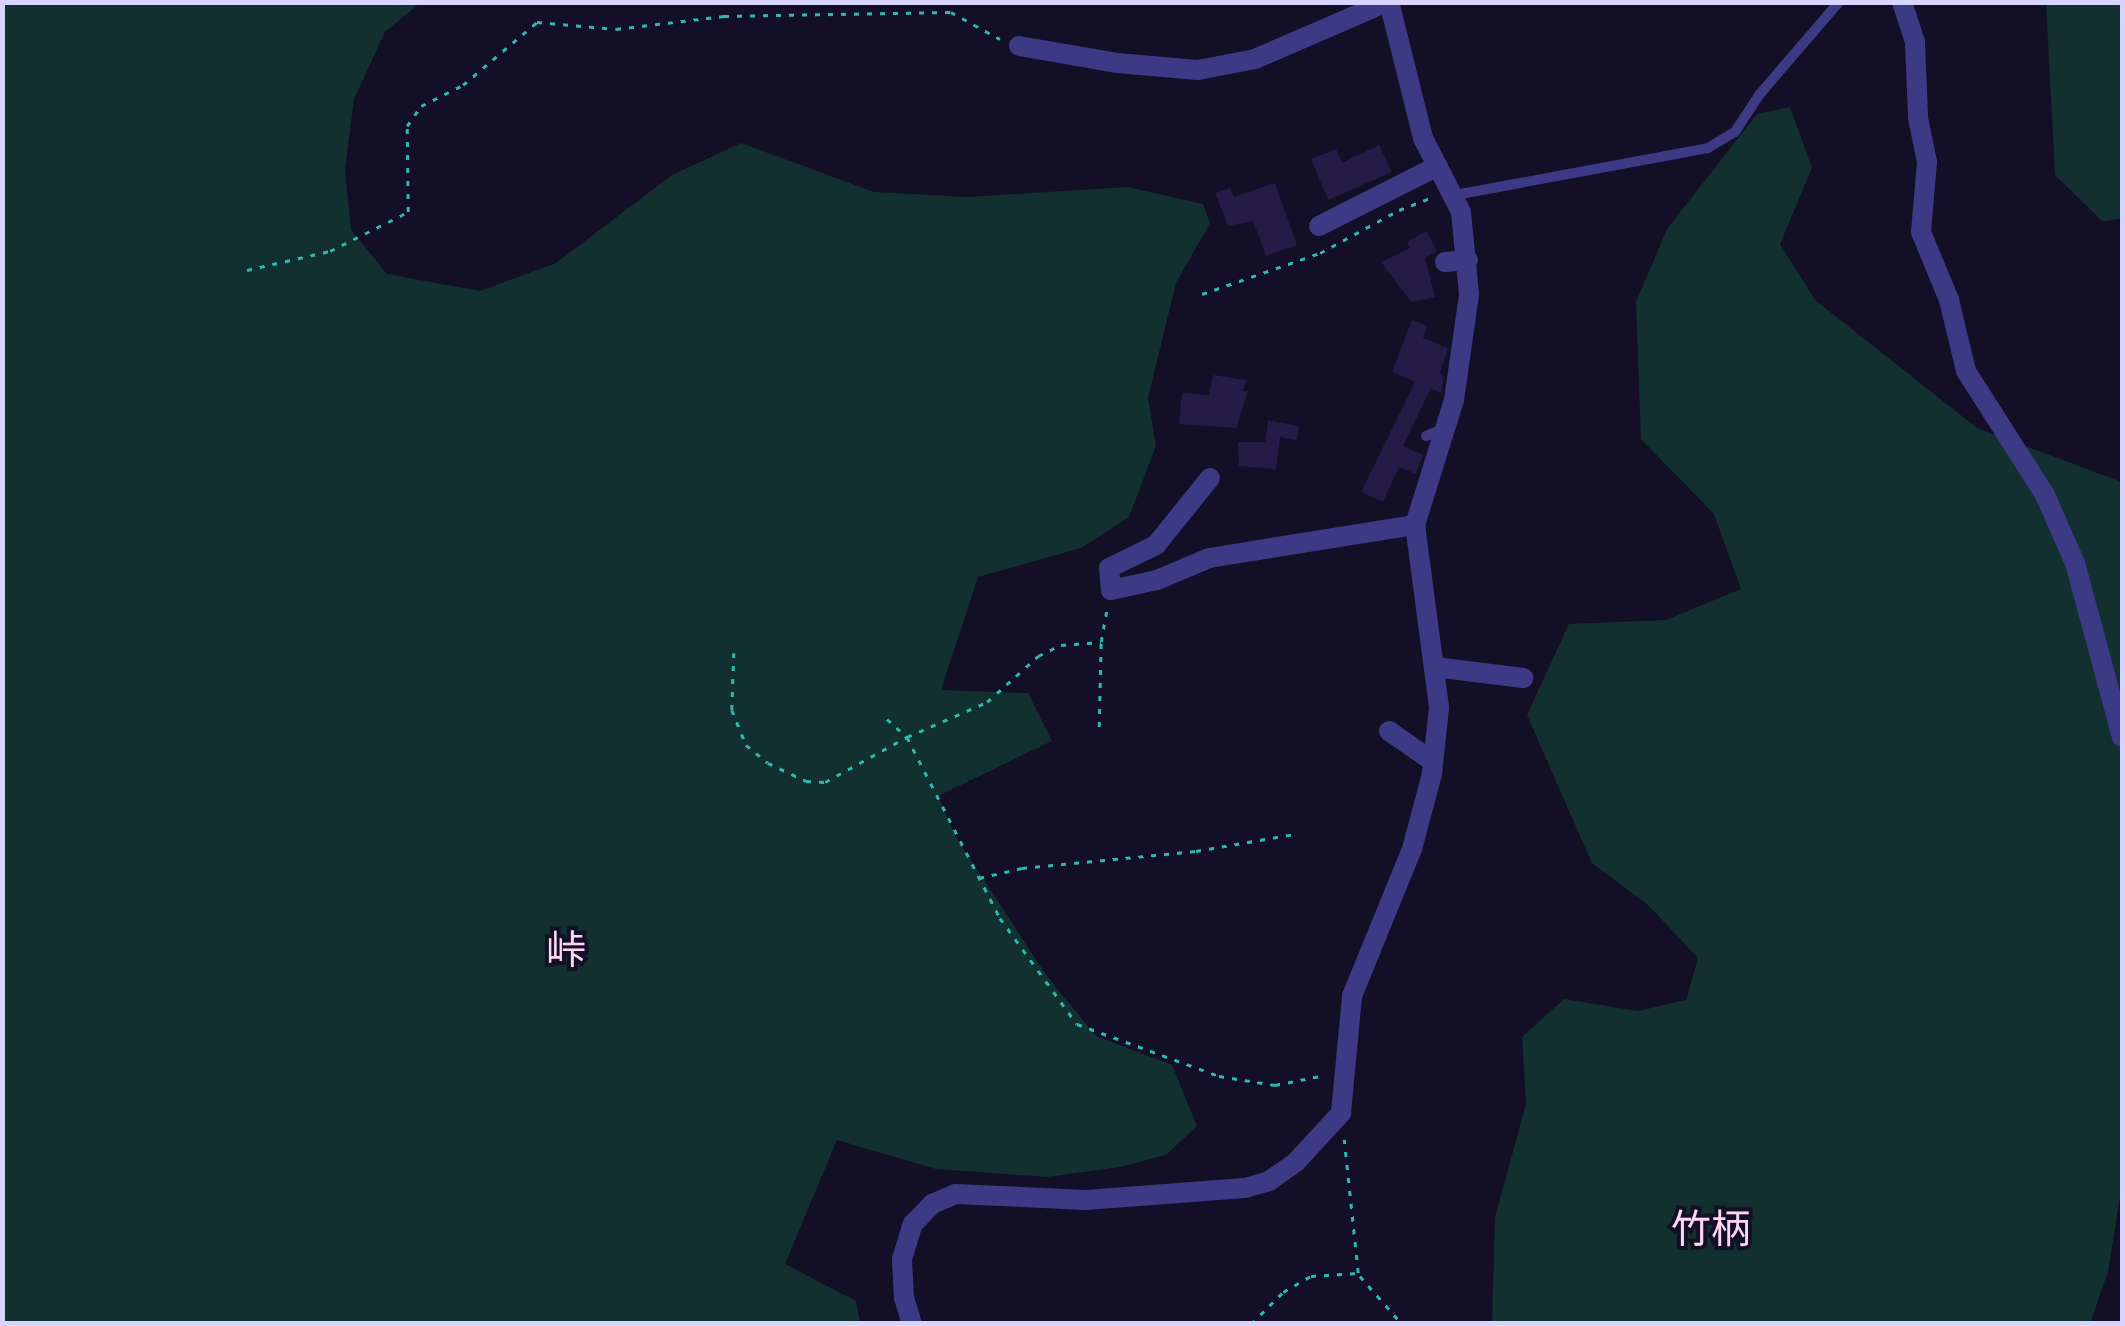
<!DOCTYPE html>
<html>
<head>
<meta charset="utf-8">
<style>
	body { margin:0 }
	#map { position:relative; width:2125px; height:1326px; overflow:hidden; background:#130f26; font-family:"Noto Sans","Noto Sans JP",sans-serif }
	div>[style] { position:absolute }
	.green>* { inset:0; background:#12302f }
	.building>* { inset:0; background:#241b47 }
	.path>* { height:2.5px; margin-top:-1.25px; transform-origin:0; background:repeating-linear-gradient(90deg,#2fb8b0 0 5px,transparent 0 13px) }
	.lane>* { height:10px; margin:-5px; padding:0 5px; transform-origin:5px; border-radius:5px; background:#3d3a85 }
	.street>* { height:20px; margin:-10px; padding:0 10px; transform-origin:10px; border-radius:10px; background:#3d3a85 }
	span { translate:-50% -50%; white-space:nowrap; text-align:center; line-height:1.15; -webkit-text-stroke:8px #130f26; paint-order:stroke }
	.quarter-label { font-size:40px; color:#ffd6f0 }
	.frame { position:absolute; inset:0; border:5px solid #d9d4ff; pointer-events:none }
</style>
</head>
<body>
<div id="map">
	<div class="green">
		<i style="clip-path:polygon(3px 2px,420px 3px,385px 32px,354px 99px,345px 170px,351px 230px,387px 274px,480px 291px,556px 263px,672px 175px,741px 143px,874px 192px,968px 197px,1127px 187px,1203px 204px,1210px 223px,1176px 283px,1148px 398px,1156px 446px,1129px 517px,1081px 548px,978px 577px,941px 690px,1028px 693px,1052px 741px,938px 796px,956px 837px,1046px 975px,1096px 1036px,1172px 1065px,1197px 1126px,1166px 1155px,1120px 1167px,1047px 1177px,936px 1169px,837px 1140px,785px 1264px,856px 1301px,860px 1323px,3px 1323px)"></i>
		<i style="clip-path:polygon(2046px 2px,2122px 3px,2122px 219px,2102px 221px,2055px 175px)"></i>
		<i style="clip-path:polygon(1790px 107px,1812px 168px,1780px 244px,1815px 300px,1977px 428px,2122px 482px,2122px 1184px,2108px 1272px,2090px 1323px,1492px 1324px,1495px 1217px,1526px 1104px,1522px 1037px,1564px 999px,1638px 1011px,1686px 1000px,1698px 958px,1648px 905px,1592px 863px,1527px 715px,1569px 624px,1666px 620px,1741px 589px,1714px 514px,1641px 439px,1636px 302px,1667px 229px,1757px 114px)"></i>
	</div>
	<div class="building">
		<i style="clip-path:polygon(1379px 145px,1392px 172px,1328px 200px,1311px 159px,1336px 149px,1342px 163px)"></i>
		<i style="clip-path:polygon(1275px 183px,1297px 245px,1266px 256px,1253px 221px,1228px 226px,1215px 193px,1230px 188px,1234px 197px)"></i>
		<i style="clip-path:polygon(1426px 231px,1437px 251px,1425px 258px,1435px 297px,1411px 302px,1381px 262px,1410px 248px,1407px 242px)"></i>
		<i style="clip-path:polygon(1412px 320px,1428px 326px,1423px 338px,1448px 348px,1440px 373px,1444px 375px,1441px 393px,1431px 388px,1403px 446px,1423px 455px,1416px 474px,1399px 467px,1383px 502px,1361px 492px,1415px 382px,1392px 372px)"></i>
		<i style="clip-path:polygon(1213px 375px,1246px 380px,1243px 391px,1248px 391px,1236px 428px,1179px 424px,1182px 393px,1209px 395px)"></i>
		<i style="clip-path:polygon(1268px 420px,1299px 426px,1297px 440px,1280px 437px,1276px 469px,1239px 466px,1238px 442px,1265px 442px)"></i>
	</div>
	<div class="path">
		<i style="left:247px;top:270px;width:85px;rotate:-12.9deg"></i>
		<i style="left:330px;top:251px;width:87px;rotate:-26.6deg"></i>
		<i style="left:408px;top:212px;width:86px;rotate:-90.7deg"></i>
		<i style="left:407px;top:126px;width:24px;rotate:-55deg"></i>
		<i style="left:421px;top:106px;width:47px;rotate:-26.6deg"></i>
		<i style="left:463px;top:85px;width:97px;rotate:-40.4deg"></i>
		<i style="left:537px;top:22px;width:79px;rotate:5.1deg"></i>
		<i style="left:616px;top:29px;width:109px;rotate:-6.9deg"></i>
		<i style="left:724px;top:16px;width:227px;rotate:-1deg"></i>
		<i style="left:951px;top:12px;width:56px;rotate:28.9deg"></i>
		<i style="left:1202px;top:294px;width:125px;rotate:-19.2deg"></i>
		<i style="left:1320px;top:253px;width:90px;rotate:-28.6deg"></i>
		<i style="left:1399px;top:210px;width:36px;rotate:-21deg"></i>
		<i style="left:734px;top:653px;width:57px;rotate:92deg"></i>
		<i style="left:732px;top:710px;width:38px;rotate:68deg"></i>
		<i style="left:746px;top:745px;width:28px;rotate:39deg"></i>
		<i style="left:768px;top:763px;width:42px;rotate:25.3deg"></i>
		<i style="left:806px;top:781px;width:19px;rotate:3deg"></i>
		<i style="left:825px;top:782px;width:94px;rotate:-28.8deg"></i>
		<i style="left:907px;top:737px;width:87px;rotate:-23.6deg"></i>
		<i style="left:987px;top:702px;width:69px;rotate:-42deg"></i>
		<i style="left:1038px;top:656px;width:25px;rotate:-26deg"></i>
		<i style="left:1061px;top:645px;width:40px;rotate:-4.3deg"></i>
		<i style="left:887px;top:719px;width:27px;rotate:42deg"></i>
		<i style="left:907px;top:737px;width:203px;rotate:62.8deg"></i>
		<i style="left:1000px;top:918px;width:131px;rotate:54deg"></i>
		<i style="left:1077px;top:1024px;width:151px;rotate:20.1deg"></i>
		<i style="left:1219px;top:1076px;width:57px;rotate:9.1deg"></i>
		<i style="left:1275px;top:1085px;width:51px;rotate:-11.3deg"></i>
		<i style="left:1099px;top:727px;width:85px;rotate:-88.7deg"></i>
		<i style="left:1101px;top:642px;width:34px;rotate:-80deg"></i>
		<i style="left:979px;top:878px;width:44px;rotate:-13.1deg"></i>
		<i style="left:1022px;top:868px;width:175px;rotate:-5.6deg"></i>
		<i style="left:1196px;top:851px;width:99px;rotate:-9.8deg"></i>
		<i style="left:1360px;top:1276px;width:64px;rotate:48.8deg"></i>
		<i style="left:1251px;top:1324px;width:45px;rotate:-45deg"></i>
		<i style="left:1283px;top:1292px;width:32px;rotate:-30deg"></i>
		<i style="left:1311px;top:1276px;width:47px;rotate:-3.7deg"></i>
		<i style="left:1358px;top:1273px;width:134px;rotate:-96deg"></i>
	</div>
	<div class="lane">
		<i style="left:1455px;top:195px;width:257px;rotate:-10.5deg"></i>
		<i style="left:1708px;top:148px;width:31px;rotate:-31deg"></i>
		<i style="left:1735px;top:132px;width:44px;rotate:-57deg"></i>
		<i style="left:1759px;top:95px;width:123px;rotate:-49.3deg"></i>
		<i style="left:1426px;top:436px;width:22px;rotate:-22deg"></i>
	</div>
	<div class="street">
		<i style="left:1902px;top:2px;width:42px;rotate:72deg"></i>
		<i style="left:1915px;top:42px;width:76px;rotate:87.7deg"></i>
		<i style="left:1918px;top:118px;width:45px;rotate:78.4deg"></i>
		<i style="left:1927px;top:162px;width:70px;rotate:94.9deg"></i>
		<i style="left:1921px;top:232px;width:74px;rotate:67.6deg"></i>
		<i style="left:1949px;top:300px;width:73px;rotate:76.5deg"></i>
		<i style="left:1966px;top:371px;width:147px;rotate:57.5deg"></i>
		<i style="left:2045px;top:495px;width:74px;rotate:66.2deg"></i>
		<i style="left:2075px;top:563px;width:180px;rotate:74.9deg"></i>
		<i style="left:1019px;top:46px;width:99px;rotate:9.8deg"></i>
		<i style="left:1117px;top:63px;width:81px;rotate:4.9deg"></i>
		<i style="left:1198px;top:70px;width:58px;rotate:-10.9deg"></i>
		<i style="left:1255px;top:59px;width:144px;rotate:-23.4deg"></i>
		<i style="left:1319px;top:226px;width:133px;rotate:-26.8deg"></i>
		<i style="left:1445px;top:262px;width:23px;rotate:-5deg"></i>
		<i style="left:1210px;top:478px;width:86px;rotate:128.9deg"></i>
		<i style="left:1156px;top:545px;width:52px;rotate:153.9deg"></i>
		<i style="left:1109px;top:568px;width:22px;rotate:85deg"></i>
		<i style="left:1111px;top:590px;width:47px;rotate:-12.3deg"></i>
		<i style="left:1157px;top:580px;width:56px;rotate:-22.9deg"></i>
		<i style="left:1209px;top:558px;width:209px;rotate:-9.1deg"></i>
		<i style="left:1435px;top:667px;width:89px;rotate:7.1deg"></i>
		<i style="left:1389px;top:731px;width:52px;rotate:34.9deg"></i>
		<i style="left:912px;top:1324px;width:27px;rotate:-107deg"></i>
		<i style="left:904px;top:1298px;width:39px;rotate:-93deg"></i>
		<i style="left:902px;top:1259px;width:37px;rotate:-73deg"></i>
		<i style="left:913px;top:1224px;width:28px;rotate:-46deg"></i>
		<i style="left:932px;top:1204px;width:25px;rotate:-23deg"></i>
		<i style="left:955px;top:1194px;width:131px;rotate:2.6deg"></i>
		<i style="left:1086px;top:1200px;width:159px;rotate:-4.3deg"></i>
		<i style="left:1245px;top:1188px;width:25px;rotate:-16deg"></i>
		<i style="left:1269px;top:1181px;width:33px;rotate:-35deg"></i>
		<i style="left:1296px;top:1162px;width:67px;rotate:-47.4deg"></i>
		<i style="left:1341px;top:1113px;width:118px;rotate:-84.6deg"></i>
		<i style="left:1352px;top:996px;width:159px;rotate:-67.8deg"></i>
		<i style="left:1412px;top:849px;width:78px;rotate:-75.1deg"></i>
		<i style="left:1432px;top:774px;width:67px;rotate:-84deg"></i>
		<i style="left:1439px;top:707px;width:184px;rotate:-97.5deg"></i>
		<i style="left:1415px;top:525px;width:131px;rotate:-72.7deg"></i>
		<i style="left:1454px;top:400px;width:107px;rotate:-81.9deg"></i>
		<i style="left:1469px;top:294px;width:82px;rotate:-95.6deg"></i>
		<i style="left:1461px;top:212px;width:83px;rotate:-117.2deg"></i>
		<i style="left:1423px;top:138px;width:140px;rotate:-104deg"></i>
	</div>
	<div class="quarter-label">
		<span style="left:566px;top:949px">峠</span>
		<span style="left:1711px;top:1228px">竹柄</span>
	</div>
	<div class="frame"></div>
</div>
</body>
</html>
